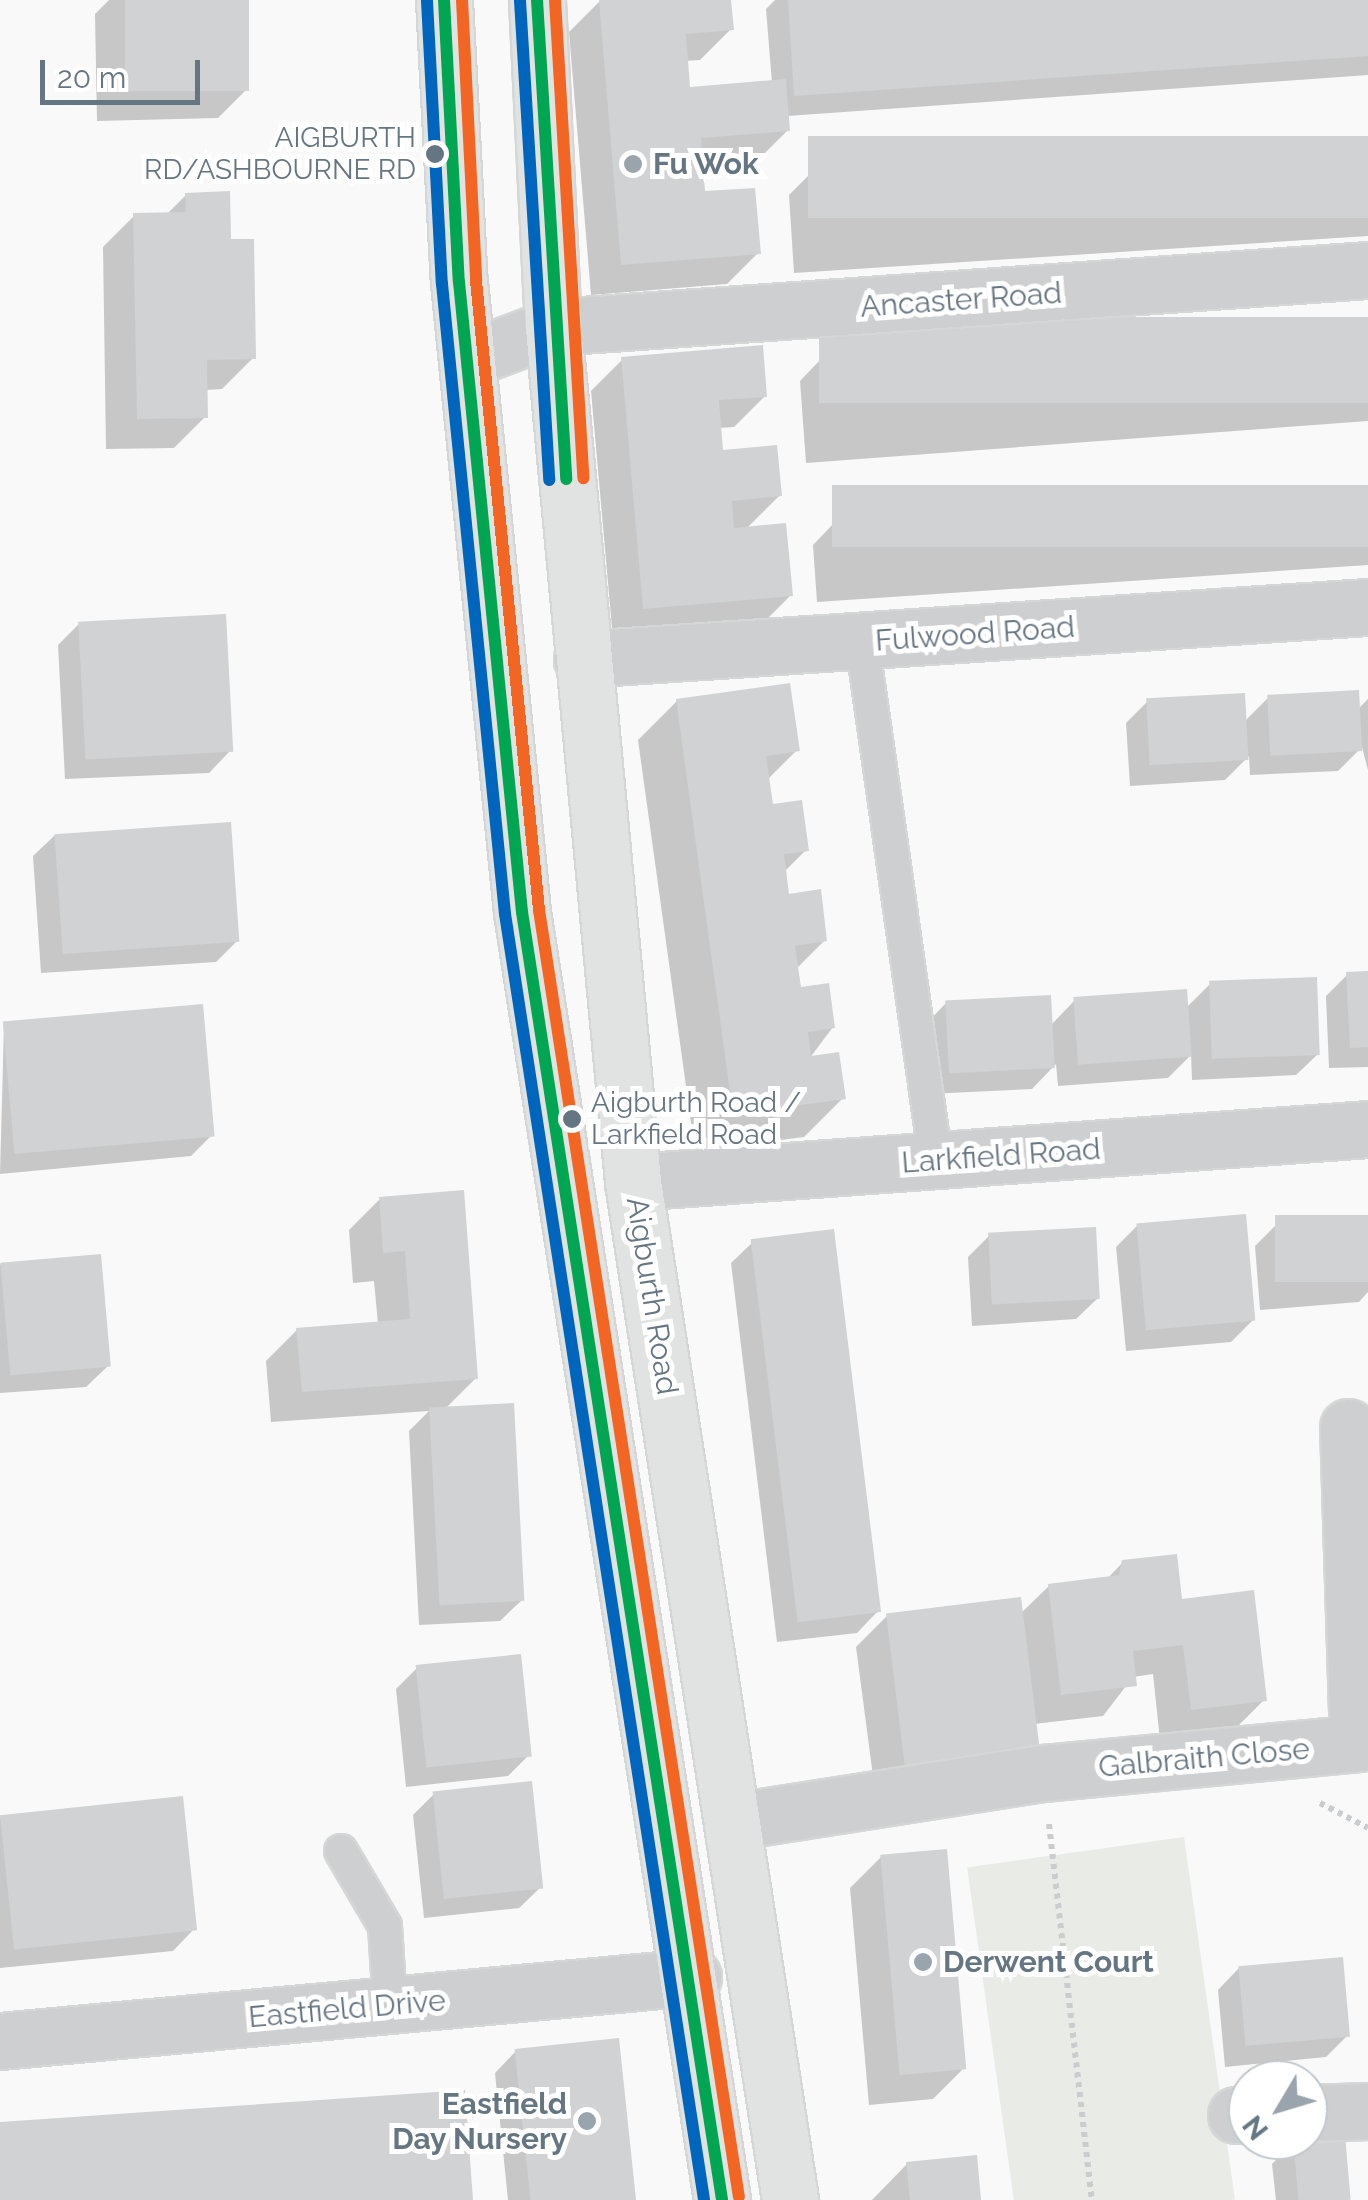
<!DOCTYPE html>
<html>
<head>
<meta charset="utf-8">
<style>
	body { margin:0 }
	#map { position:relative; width:1368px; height:2200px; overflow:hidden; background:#f9f9f9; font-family:Raleway,sans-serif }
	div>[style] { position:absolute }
	.green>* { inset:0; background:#e8ebe6; transform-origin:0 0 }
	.shadow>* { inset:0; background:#0003 }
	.building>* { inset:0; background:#d0d2d3; transform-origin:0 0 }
	.path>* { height:6px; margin-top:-3px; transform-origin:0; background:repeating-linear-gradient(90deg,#cbcccd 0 5px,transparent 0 10px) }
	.roads { filter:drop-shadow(2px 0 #d5d6d6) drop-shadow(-2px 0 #d5d6d6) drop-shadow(0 2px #d5d6d6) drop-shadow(0 -2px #d5d6d6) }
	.service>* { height:32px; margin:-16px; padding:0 16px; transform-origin:16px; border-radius:16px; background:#cecfd0 }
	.minor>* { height:55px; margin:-27.5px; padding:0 27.5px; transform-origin:27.5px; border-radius:27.5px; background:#cecfd0 }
	.trunk>* { height:55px; margin:-27.5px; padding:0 27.5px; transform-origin:27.5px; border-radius:27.5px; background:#e1e2e2 }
	.bus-1>* { height:12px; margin:-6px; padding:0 6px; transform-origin:6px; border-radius:6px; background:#00a651 }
	.bus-2>* { height:12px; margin:-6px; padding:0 6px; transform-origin:6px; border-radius:6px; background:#0065bd }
	.bus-3>* { height:12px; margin:-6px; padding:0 6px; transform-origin:6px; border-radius:6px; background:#f26522 }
	.dots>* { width:28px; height:28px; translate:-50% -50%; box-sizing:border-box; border:5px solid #fff; border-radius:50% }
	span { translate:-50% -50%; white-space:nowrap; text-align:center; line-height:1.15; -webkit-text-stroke:10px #fff; paint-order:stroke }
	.bus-label { font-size:28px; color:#657683 }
	.right { translate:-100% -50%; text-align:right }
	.left { translate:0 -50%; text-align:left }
	.poi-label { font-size:30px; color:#657683; font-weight:700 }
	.street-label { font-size:30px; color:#657683 }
	.north { position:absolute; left:1228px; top:2060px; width:100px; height:100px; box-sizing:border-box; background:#fff; border:2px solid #c1c8cd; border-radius:50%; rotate:232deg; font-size:28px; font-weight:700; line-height:40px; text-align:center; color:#657683 }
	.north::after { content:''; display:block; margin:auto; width:35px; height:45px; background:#99a4ac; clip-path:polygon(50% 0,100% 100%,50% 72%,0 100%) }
	.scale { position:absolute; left:40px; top:60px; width:160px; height:45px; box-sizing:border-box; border:5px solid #657683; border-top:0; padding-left:12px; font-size:30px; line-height:35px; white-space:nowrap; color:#657683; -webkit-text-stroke:8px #fff; paint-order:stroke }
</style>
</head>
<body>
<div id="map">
	<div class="green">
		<i style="left:1184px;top:1837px;width:366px;height:219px;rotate:82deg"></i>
	</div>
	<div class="shadow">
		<i style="clip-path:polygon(109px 0,247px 0,249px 87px,218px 118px,97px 121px,95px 14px)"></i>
		<i style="clip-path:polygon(729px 0,731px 29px,700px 60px,685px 61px,688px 90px,772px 83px,766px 9px,775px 0,1368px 0,1368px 75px,787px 116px,788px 130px,757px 161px,700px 166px,703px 194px,758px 253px,727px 284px,591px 295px,569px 32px,600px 1px)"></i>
		<i style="clip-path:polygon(1368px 138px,1368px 236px,794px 273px,789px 195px,810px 174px)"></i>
		<i style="clip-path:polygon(186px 195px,228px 242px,253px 358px,222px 389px,205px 390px,205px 417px,174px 448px,106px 449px,103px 247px,134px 216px,166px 215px)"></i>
		<i style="clip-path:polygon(1368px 319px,1368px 421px,806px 463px,800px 381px,821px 359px)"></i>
		<i style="clip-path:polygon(622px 360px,765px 396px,734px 427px,719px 428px,721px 453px,780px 495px,745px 530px,791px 595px,760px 626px,613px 639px,591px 391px)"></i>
		<i style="clip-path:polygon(1368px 488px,1368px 565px,817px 602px,813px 545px,834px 523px)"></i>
		<i style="clip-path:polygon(79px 624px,230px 751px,209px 773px,65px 779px,58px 645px)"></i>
		<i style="clip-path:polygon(1268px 698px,1357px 710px,1368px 699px,1368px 770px,1362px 747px,1338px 771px,1250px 775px,1249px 756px,1225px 780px,1130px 786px,1126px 723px,1147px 702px,1244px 722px)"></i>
		<i style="clip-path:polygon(677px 701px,797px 750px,767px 780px,770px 807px,806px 850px,784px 872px,787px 897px,825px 940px,796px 969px,799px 989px,833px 1027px,809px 1059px,843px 1098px,804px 1137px,695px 1151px,638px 740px)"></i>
		<i style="clip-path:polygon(55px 835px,237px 941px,216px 962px,41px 973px,33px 856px)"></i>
		<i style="clip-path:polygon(1368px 973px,1368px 1067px,1329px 1068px,1326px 996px,1348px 974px)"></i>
		<i style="clip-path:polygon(1210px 984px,1318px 1054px,1296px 1075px,1192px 1080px,1191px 1055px,1168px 1078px,1058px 1086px,1056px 1064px,1032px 1089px,928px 1094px,925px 1025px,946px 1003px,1051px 1025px,1074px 1001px,1186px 1008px)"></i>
		<i style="clip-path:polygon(4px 1025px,212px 1135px,191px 1156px,0 1174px)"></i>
		<i style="clip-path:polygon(380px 1199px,475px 1379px,445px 1409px,522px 1600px,500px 1621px,419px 1625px,409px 1431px,429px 1411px,271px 1422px,266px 1361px,297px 1330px,378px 1324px,374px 1281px,353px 1283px,349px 1230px)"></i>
		<i style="clip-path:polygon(1368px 1217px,1368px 1292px,1359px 1302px,1260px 1310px,1255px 1246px,1276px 1225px)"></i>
		<i style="clip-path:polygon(1137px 1226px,1253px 1320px,1231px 1342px,1126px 1351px,1116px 1247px)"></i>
		<i style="clip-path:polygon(989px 1236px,1098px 1298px,1076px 1319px,972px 1326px,968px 1257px)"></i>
		<i style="clip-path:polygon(753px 1242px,878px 1611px,857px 1633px,777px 1642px,731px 1263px)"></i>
		<i style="clip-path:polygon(0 1264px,108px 1366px,86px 1387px,0 1393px)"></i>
		<i style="clip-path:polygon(1123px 1562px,1180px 1602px,1264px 1700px,1233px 1731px,1160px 1740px,1153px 1674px,1133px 1677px,1103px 1716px,1034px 1724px,876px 1799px,856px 1647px,887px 1616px,1020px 1614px,1049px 1586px,1107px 1579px)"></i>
		<i style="clip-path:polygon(417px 1668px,529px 1755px,508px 1776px,406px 1787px,396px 1689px)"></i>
		<i style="clip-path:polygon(434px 1794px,541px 1887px,519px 1908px,424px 1918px,413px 1815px)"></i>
		<i style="clip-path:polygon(0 1817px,194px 1929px,173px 1951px,0 1968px)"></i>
		<i style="clip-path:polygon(881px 1857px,964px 2068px,933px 2099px,869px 2105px,850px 1888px)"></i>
		<i style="clip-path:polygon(1239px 1968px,1347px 2036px,1326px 2057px,1225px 2067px,1218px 1990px)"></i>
		<i style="clip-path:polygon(516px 2051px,633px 2200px,508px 2200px,495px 2073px)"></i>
		<i style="clip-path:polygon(1294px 2142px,1348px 2200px,1276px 2200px,1272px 2164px)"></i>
		<i style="clip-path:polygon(907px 2164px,979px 2200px,872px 2200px)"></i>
	</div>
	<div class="building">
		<i style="left:125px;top:0;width:124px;height:91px"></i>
		<i style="clip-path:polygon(599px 0,731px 0,734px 30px,686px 34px,690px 87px,786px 79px,790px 131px,701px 138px,705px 191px,755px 188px,761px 254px,621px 265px)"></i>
		<i style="clip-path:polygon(788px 0,1368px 0,1368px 56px,794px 96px)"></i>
		<i style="left:1368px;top:136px;width:82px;height:560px;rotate:90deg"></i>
		<i style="clip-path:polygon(230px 191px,231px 239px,254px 239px,256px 359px,207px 360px,208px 418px,137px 419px,133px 213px,186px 212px,185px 193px)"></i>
		<i style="left:1368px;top:317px;width:86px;height:549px;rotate:90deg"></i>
		<i style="clip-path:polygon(763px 345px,767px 397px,719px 400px,723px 450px,777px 445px,782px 496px,732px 501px,734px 528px,786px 523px,793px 596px,643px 609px,621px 357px)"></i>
		<i style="left:1368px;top:485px;width:62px;height:536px;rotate:90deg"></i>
		<i style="left:226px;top:614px;width:138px;height:148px;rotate:87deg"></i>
		<i style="clip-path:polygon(790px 683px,800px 751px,766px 756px,773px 804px,802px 800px,809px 851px,784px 854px,789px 894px,821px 889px,827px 941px,795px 946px,801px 987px,829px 983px,835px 1028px,808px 1032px,811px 1056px,839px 1052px,846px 1099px,733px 1114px,676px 699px)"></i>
		<i style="left:1359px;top:690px;width:61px;height:92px;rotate:87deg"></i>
		<i style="left:1245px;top:693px;width:67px;height:99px;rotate:87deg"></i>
		<i style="left:231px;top:822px;width:120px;height:177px;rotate:86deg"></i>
		<i style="clip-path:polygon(1368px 971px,1368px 1047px,1350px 1048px,1346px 972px)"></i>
		<i style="left:1317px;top:977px;width:78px;height:108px;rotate:88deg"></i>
		<i style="left:1187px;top:989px;width:68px;height:114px;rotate:86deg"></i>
		<i style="left:1051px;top:995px;width:73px;height:106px;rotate:87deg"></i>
		<i style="left:203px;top:1004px;width:133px;height:201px;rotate:85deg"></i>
		<i style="clip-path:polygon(464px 1190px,478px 1379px,302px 1392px,296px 1328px,410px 1319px,405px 1251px,383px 1253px,379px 1197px)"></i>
		<i style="left:1246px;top:1214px;width:107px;height:110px;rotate:85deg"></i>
		<i style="left:1368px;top:1215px;width:67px;height:93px;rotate:90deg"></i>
		<i style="left:1096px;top:1227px;width:72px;height:108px;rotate:87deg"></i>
		<i style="left:834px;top:1229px;width:386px;height:84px;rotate:83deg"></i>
		<i style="left:101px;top:1254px;width:113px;height:101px;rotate:85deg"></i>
		<i style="left:514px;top:1403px;width:198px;height:85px;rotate:87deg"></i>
		<i style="clip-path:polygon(1177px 1554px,1182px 1599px,1254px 1590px,1267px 1701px,1191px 1710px,1183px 1645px,1133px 1651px,1137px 1686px,1061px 1695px,1048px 1584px,1119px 1575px,1122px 1560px)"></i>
		<i style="left:1021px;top:1597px;width:177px;height:136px;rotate:83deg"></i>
		<i style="left:521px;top:1654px;width:103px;height:106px;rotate:84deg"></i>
		<i style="left:532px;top:1781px;width:108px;height:100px;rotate:84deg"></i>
		<i style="left:183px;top:1796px;width:135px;height:184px;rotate:84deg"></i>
		<i style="left:947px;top:1849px;width:221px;height:67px;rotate:85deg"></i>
		<i style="left:1343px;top:1957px;width:80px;height:105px;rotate:85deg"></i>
		<i style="left:619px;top:2038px;width:163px;height:105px;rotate:84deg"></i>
		<i style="clip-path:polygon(465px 2090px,473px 2200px,0 2200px,0 2122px)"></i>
		<i style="left:1345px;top:2135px;width:65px;height:52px;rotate:85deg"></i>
		<i style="clip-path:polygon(977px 2155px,981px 2200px,910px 2200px,906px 2162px)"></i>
	</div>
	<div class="path">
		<i style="left:1320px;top:1803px;width:54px;rotate:27.5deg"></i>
		<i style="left:1049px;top:1824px;width:378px;rotate:83.5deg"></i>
	</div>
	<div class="roads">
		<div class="service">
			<i style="left:862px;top:641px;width:525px;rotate:81.9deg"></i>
			<i style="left:341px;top:1851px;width:87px;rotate:59.6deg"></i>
			<i style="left:385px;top:1926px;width:79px;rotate:86.4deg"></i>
		</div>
		<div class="minor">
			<i style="left:468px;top:359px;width:91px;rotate:-20.6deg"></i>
			<i style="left:553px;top:327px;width:817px;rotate:-4deg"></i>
			<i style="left:582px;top:659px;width:788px;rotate:-3.79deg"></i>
			<i style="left:633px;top:1182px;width:737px;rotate:-4.12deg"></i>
			<i style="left:736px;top:1821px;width:311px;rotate:-8.9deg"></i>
			<i style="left:1043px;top:1773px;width:316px;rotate:-5.4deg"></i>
			<i style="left:1358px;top:1743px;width:316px;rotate:-91.8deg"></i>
			<i style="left:0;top:2041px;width:696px;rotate:-5.28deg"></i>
			<i style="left:1308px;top:2113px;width:60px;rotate:-1.9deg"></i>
			<i style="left:1236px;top:2115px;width:12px;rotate:-5deg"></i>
		</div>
		<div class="trunk">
			<i style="left:444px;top:0;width:282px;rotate:87deg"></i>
			<i style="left:459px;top:282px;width:633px;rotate:84.29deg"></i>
			<i style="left:522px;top:912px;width:1303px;rotate:81.17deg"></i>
			<i style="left:537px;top:0;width:327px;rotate:87.2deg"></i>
			<i style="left:553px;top:327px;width:859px;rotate:84.65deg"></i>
			<i style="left:633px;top:1182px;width:1030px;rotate:81.23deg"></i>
		</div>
	</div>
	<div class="bus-1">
		<i style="left:444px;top:0;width:282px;rotate:87deg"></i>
		<i style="left:459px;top:282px;width:633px;rotate:84.29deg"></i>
		<i style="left:522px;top:912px;width:1303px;rotate:81.17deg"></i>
		<i style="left:537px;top:0;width:480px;rotate:86.5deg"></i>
	</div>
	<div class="bus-2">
		<i style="left:427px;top:1px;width:283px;rotate:87deg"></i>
		<i style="left:442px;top:284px;width:633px;rotate:84.29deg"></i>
		<i style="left:505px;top:914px;width:1301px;rotate:81.2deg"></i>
		<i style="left:520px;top:1px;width:480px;rotate:86.5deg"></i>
	</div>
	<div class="bus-3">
		<i style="left:462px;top:0;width:281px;rotate:87.1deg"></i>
		<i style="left:476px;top:281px;width:632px;rotate:84.28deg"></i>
		<i style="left:539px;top:910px;width:1302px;rotate:81.17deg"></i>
		<i style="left:555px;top:0;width:479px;rotate:86.6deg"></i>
	</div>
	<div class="dots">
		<i style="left:435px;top:154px;background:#657683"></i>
		<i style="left:633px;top:164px;background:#99a4ac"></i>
		<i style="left:572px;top:1119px;background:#657683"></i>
		<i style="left:923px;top:1962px;background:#99a4ac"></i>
		<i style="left:587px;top:2121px;background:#99a4ac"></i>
	</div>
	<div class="bus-label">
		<span class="right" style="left:416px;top:154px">AIGBURTH<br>RD/ASHBOURNE RD</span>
		<span class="left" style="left:591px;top:1119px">Aigburth Road /<br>Larkfield Road</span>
	</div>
	<div class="poi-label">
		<span class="left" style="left:653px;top:164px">Fu Wok</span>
		<span class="left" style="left:943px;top:1962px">Derwent Court</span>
		<span class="right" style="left:567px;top:2121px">Eastfield<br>Day Nursery</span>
	</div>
	<div class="street-label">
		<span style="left:961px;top:300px;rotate:-4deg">Ancaster Road</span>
		<span style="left:975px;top:634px;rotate:-4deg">Fulwood Road</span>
		<span style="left:1001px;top:1156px;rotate:-4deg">Larkfield Road</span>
		<span style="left:652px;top:1296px;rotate:81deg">Aigburth Road</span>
		<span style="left:1204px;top:1758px;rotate:-5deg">Galbraith Close</span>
		<span style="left:347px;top:2009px;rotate:-5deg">Eastfield Drive</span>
	</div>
	<div class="north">N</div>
	<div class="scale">20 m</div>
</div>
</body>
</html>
